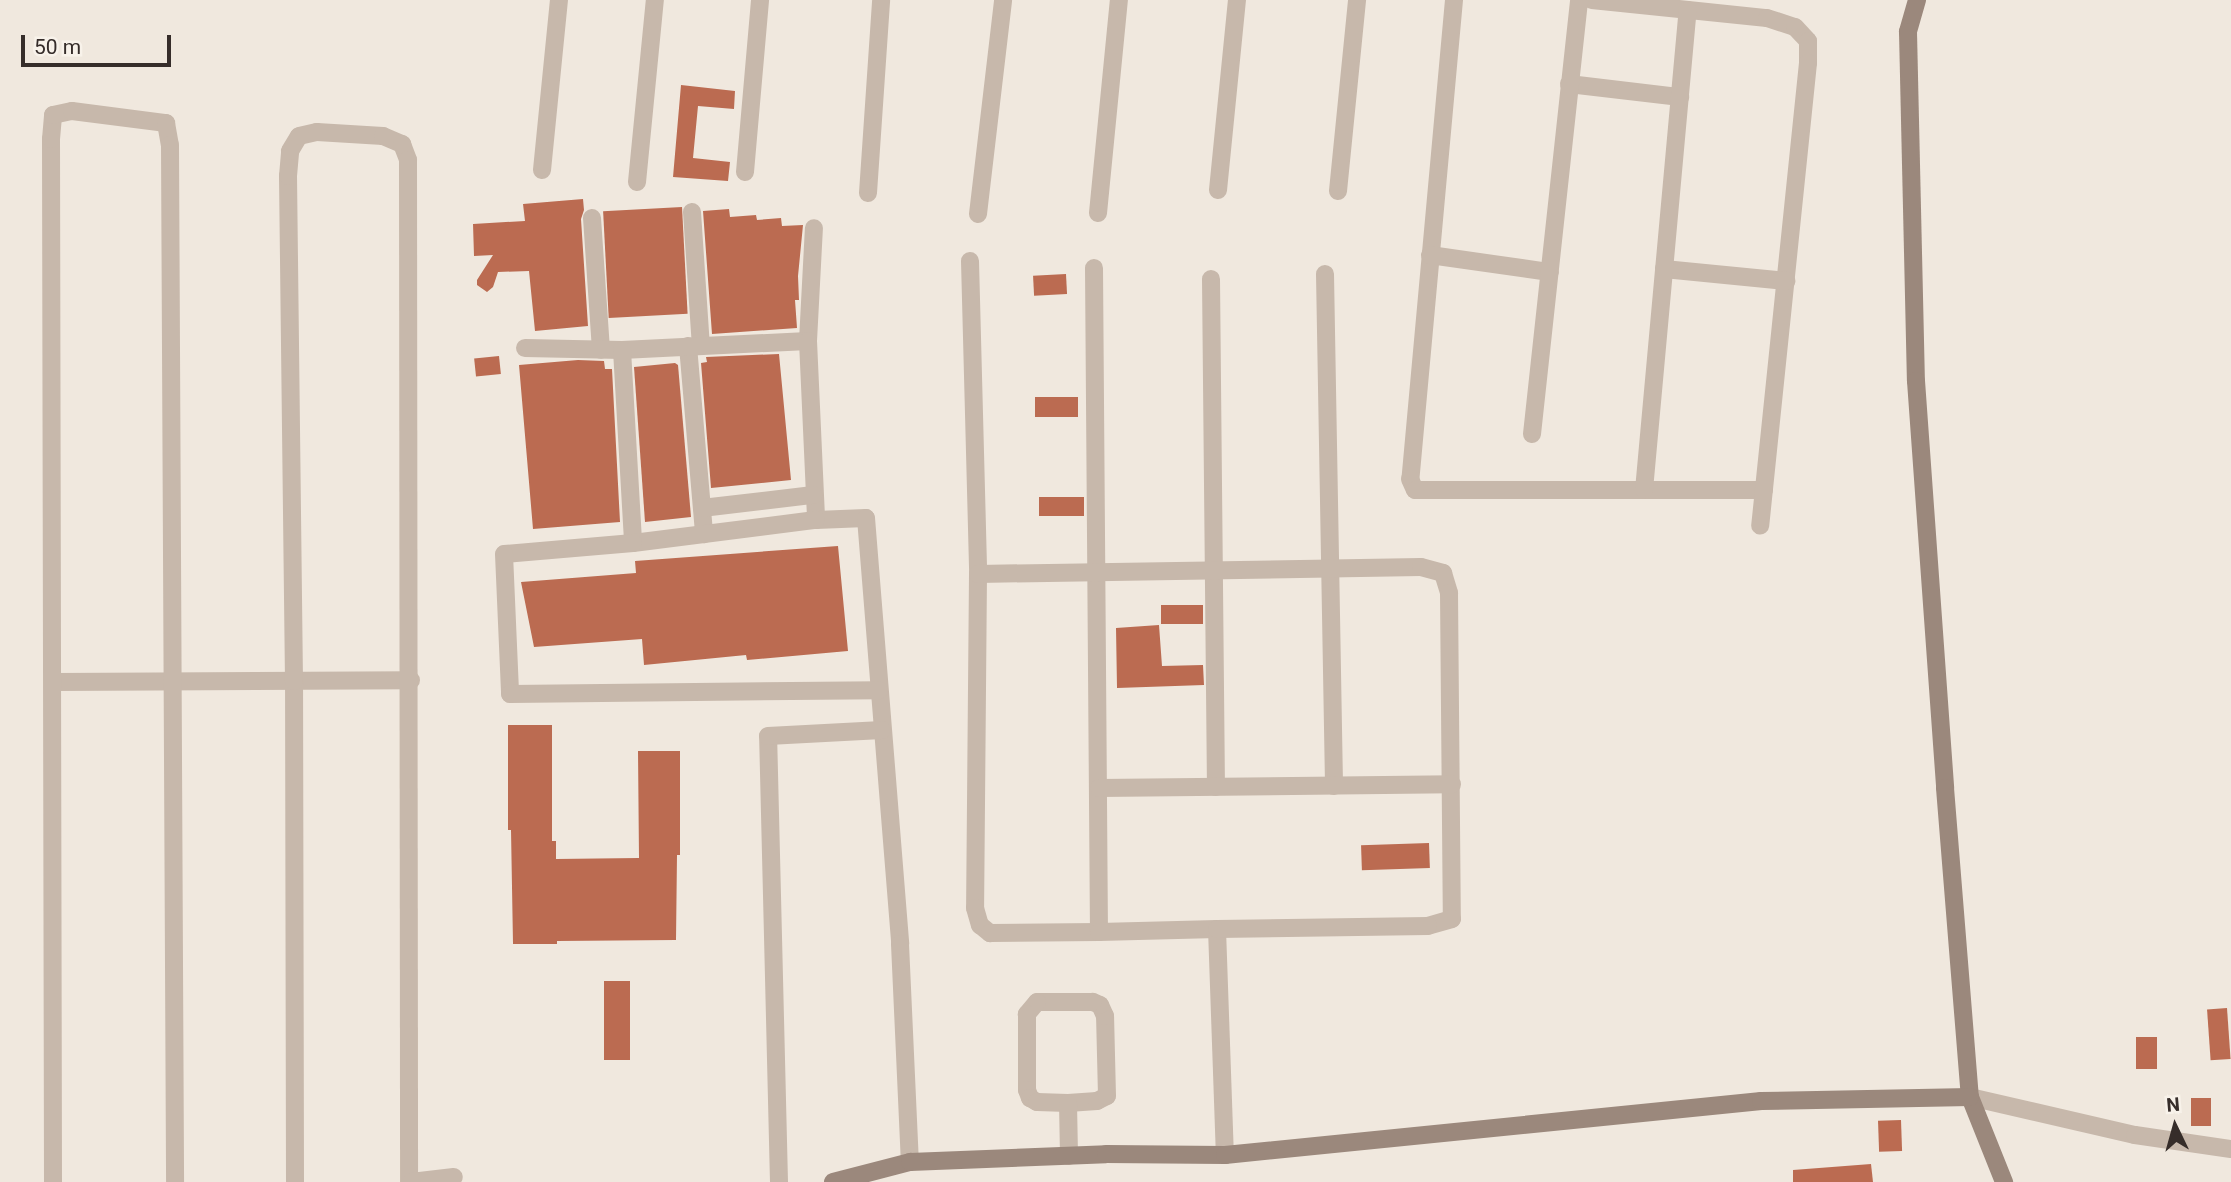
<!DOCTYPE html>
<html>
<head>
<meta charset="utf-8">
<style>
	body { margin:0 }
	#map { position:relative; width:2231px; height:1182px; overflow:hidden; background:#f0e8de; font-family:Roboto,sans-serif }
	div>[style] { position:absolute }
	.building>* { inset:0; background:#bb6b51; transform-origin:0 0 }
	.street>* { height:18px; margin:-9px; padding:0 9px; transform-origin:9px; border-radius:9px; background:#c7b8ab }
	.secondary>* { height:18px; margin:-9px; padding:0 9px; transform-origin:9px; border-radius:9px; background:#9b887c }
	span { translate:-50% -50%; white-space:nowrap; text-align:center; line-height:1.15; -webkit-text-stroke:5px #f8f2ea; paint-order:stroke }
	.north { position:absolute; left:2140px; top:1091px; width:70px; height:70px; -webkit-text-stroke:5px #f8f2ea; paint-order:stroke; rotate:355deg; font-size:19px; font-weight:700; line-height:28px; text-align:center; color:#362d2a }
	.north::after { content:''; display:block; margin:auto; width:24px; height:32px; background:#362d2a; clip-path:polygon(50% 0,100% 100%,50% 72%,0 100%) }
	.scale { position:absolute; left:21px; top:35px; width:150px; height:32px; box-sizing:border-box; border:4px solid #362d2a; border-top:0; padding-left:9px; font-size:21px; line-height:24px; white-space:nowrap; color:#362d2a; -webkit-text-stroke:5px #f8f2ea; paint-order:stroke }
</style>
</head>
<body>
<div id="map">
	<div class="building">
		<i style="clip-path:polygon(681px 85px,735px 91px,734px 109px,698px 106px,693px 158px,730px 162px,728px 181px,673px 177px)"></i>
		<i style="clip-path:polygon(583px 199px,584px 210px,581px 219px,588px 326px,535px 331px,529px 271px,498px 272px,493px 287px,487px 292px,477px 285px,477px 280px,493px 255px,474px 256px,473px 224px,525px 221px,523px 204px)"></i>
		<i style="left:682px;top:207px;width:107px;height:79px;rotate:87deg"></i>
		<i style="clip-path:polygon(729px 209px,730px 217px,756px 215px,757px 220px,781px 218px,782px 226px,803px 225px,798px 276px,799px 300px,795px 300px,797px 328px,712px 334px,703px 211px)"></i>
		<i style="left:1066px;top:274px;width:20px;height:33px;rotate:87deg"></i>
		<i style="clip-path:polygon(779px 354px,791px 480px,711px 488px,701px 363px,707px 362px,706px 357px)"></i>
		<i style="left:499px;top:356px;width:18px;height:25px;rotate:84deg"></i>
		<i style="clip-path:polygon(578px 360px,604px 361px,605px 369px,612px 369px,620px 522px,533px 529px,519px 365px)"></i>
		<i style="clip-path:polygon(675px 363px,678px 365px,691px 517px,645px 522px,634px 367px)"></i>
		<i style="left:1078px;top:397px;width:20px;height:43px;rotate:90deg"></i>
		<i style="left:1039px;top:497px;width:45px;height:19px"></i>
		<i style="clip-path:polygon(838px 546px,848px 651px,747px 660px,746px 655px,644px 665px,642px 639px,534px 647px,521px 582px,636px 573px,635px 561px)"></i>
		<i style="left:1161px;top:605px;width:42px;height:19px"></i>
		<i style="clip-path:polygon(1159px 625px,1162px 666px,1203px 665px,1204px 685px,1117px 688px,1116px 628px)"></i>
		<i style="clip-path:polygon(508px 725px,552px 725px,552px 841px,556px 841px,556px 859px,639px 858px,638px 751px,680px 751px,680px 855px,677px 855px,676px 940px,557px 941px,557px 944px,513px 944px,511px 830px,508px 830px)"></i>
		<i style="left:1429px;top:843px;width:25px;height:68px;rotate:88deg"></i>
		<i style="left:604px;top:981px;width:26px;height:79px"></i>
		<i style="left:2227px;top:1008px;width:51px;height:20px;rotate:86deg"></i>
		<i style="left:2136px;top:1037px;width:21px;height:32px"></i>
		<i style="left:2191px;top:1098px;width:20px;height:28px"></i>
		<i style="left:1901px;top:1120px;width:31px;height:23px;rotate:88deg"></i>
		<i style="clip-path:polygon(1871px 1164px,1873px 1182px,1793px 1182px,1793px 1170px)"></i>
	</div>
	<div class="street">
		<i style="left:1454px;top:0;width:481px;rotate:95.2deg"></i>
		<i style="left:1410px;top:479px;width:12px;rotate:66deg"></i>
		<i style="left:1415px;top:490px;width:349px"></i>
		<i style="left:1592px;top:0;width:176px;rotate:5.9deg"></i>
		<i style="left:1767px;top:18px;width:29px;rotate:18deg"></i>
		<i style="left:1795px;top:27px;width:19px;rotate:47deg"></i>
		<i style="left:1808px;top:41px;width:22px;rotate:90deg"></i>
		<i style="left:1808px;top:63px;width:465px;rotate:95.9deg"></i>
		<i style="left:1569px;top:84px;width:112px;rotate:6.7deg"></i>
		<i style="left:542px;top:170px;width:171px;rotate:-84.3deg"></i>
		<i style="left:745px;top:172px;width:173px;rotate:-85deg"></i>
		<i style="left:637px;top:182px;width:183px;rotate:-84.4deg"></i>
		<i style="left:1218px;top:190px;width:191px;rotate:-84.3deg"></i>
		<i style="left:1338px;top:191px;width:192px;rotate:-84.3deg"></i>
		<i style="left:868px;top:193px;width:193px;rotate:-86.1deg"></i>
		<i style="left:692px;top:212px;width:134px;rotate:86.2deg"></i>
		<i style="left:1098px;top:213px;width:214px;rotate:-84.4deg"></i>
		<i style="left:978px;top:214px;width:215px;rotate:-83.3deg"></i>
		<i style="left:592px;top:218px;width:132px;rotate:86.1deg"></i>
		<i style="left:1430px;top:255px;width:121px;rotate:8.1deg"></i>
		<i style="left:970px;top:261px;width:313px;rotate:88.5deg"></i>
		<i style="left:978px;top:574px;width:334px;rotate:90.5deg"></i>
		<i style="left:975px;top:908px;width:18px;rotate:74deg"></i>
		<i style="left:980px;top:925px;width:13px;rotate:39deg"></i>
		<i style="left:990px;top:933px;width:109px;rotate:-0.5deg"></i>
		<i style="left:1094px;top:268px;width:664px;rotate:89.57deg"></i>
		<i style="left:1099px;top:932px;width:118px;rotate:-1.5deg"></i>
		<i style="left:1217px;top:929px;width:226px;rotate:88deg"></i>
		<i style="left:1664px;top:269px;width:123px;rotate:5.6deg"></i>
		<i style="left:1325px;top:274px;width:512px;rotate:88.99deg"></i>
		<i style="left:1211px;top:279px;width:508px;rotate:89.44deg"></i>
		<i style="left:808px;top:341px;width:113px;rotate:-87deg"></i>
		<i style="left:688px;top:346px;width:189px;rotate:85.1deg"></i>
		<i style="left:525px;top:348px;width:97px;rotate:1.2deg"></i>
		<i style="left:622px;top:350px;width:186px;rotate:-2.8deg"></i>
		<i style="left:808px;top:341px;width:179px;rotate:87.4deg"></i>
		<i style="left:816px;top:520px;width:50px;rotate:-2.3deg"></i>
		<i style="left:866px;top:518px;width:427px;rotate:85.4deg"></i>
		<i style="left:900px;top:944px;width:218px;rotate:87.4deg"></i>
		<i style="left:622px;top:350px;width:193px;rotate:86.7deg"></i>
		<i style="left:633px;top:543px;width:184px;rotate:-7.2deg"></i>
		<i style="left:1532px;top:434px;width:437px;rotate:-83.8deg"></i>
		<i style="left:1644px;top:490px;width:482px;rotate:-84.8deg"></i>
		<i style="left:702px;top:508px;width:112px;rotate:-6.7deg"></i>
		<i style="left:633px;top:543px;width:129px;rotate:175.1deg"></i>
		<i style="left:504px;top:554px;width:140px;rotate:87.5deg"></i>
		<i style="left:510px;top:694px;width:369px;rotate:-0.6deg"></i>
		<i style="left:978px;top:574px;width:443px;rotate:-0.9deg"></i>
		<i style="left:1421px;top:567px;width:23px;rotate:15deg"></i>
		<i style="left:1443px;top:573px;width:21px;rotate:73deg"></i>
		<i style="left:1449px;top:593px;width:326px;rotate:89.5deg"></i>
		<i style="left:1452px;top:919px;width:25px;rotate:164deg"></i>
		<i style="left:1428px;top:926px;width:211px;rotate:179.2deg"></i>
		<i style="left:54px;top:682px;width:357px;rotate:-0.3deg"></i>
		<i style="left:1099px;top:788px;width:353px;rotate:-0.6deg"></i>
		<i style="left:1970px;top:1097px;width:169px;rotate:13deg"></i>
		<i style="left:2135px;top:1135px;width:97px;rotate:8.3deg"></i>
		<i style="left:1068px;top:1103px;width:29px;rotate:-4deg"></i>
		<i style="left:1097px;top:1101px;width:11px;rotate:-27deg"></i>
		<i style="left:1107px;top:1096px;width:80px;rotate:-91.4deg"></i>
		<i style="left:1105px;top:1016px;width:12px;rotate:-114deg"></i>
		<i style="left:1100px;top:1005px;width:8px;rotate:-157deg"></i>
		<i style="left:1093px;top:1002px;width:56px;rotate:180deg"></i>
		<i style="left:1037px;top:1002px;width:16px;rotate:130deg"></i>
		<i style="left:1027px;top:1014px;width:76px;rotate:90deg"></i>
		<i style="left:1027px;top:1090px;width:9px;rotate:69deg"></i>
		<i style="left:1030px;top:1098px;width:8px;rotate:30deg"></i>
		<i style="left:1037px;top:1102px;width:31px;rotate:2deg"></i>
		<i style="left:1068px;top:1103px;width:53px;rotate:88.9deg"></i>
		<i style="left:53px;top:1182px;width:1043px;rotate:-90.11deg"></i>
		<i style="left:51px;top:139px;width:24px;rotate:-85deg"></i>
		<i style="left:53px;top:115px;width:19px;rotate:-12deg"></i>
		<i style="left:72px;top:111px;width:95px;rotate:7.3deg"></i>
		<i style="left:166px;top:123px;width:22px;rotate:80deg"></i>
		<i style="left:170px;top:145px;width:1037px;rotate:89.72deg"></i>
		<i style="left:295px;top:1182px;width:501px;rotate:-90.11deg"></i>
		<i style="left:294px;top:681px;width:505px;rotate:-90.68deg"></i>
		<i style="left:288px;top:176px;width:25px;rotate:-85deg"></i>
		<i style="left:290px;top:151px;width:17px;rotate:-59deg"></i>
		<i style="left:299px;top:136px;width:18px;rotate:-13deg"></i>
		<i style="left:317px;top:132px;width:66px;rotate:3.5deg"></i>
		<i style="left:383px;top:136px;width:21px;rotate:23deg"></i>
		<i style="left:402px;top:144px;width:17px;rotate:69deg"></i>
		<i style="left:408px;top:160px;width:1022px;rotate:89.94deg"></i>
		<i style="left:411px;top:1182px;width:43px;rotate:-6.6deg"></i>
		<i style="left:779px;top:1182px;width:446px;rotate:-91.4deg"></i>
		<i style="left:768px;top:736px;width:114px;rotate:-3deg"></i>
	</div>
	<div class="secondary">
		<i style="left:1917px;top:0;width:33px;rotate:106deg"></i>
		<i style="left:1908px;top:32px;width:349px;rotate:88.7deg"></i>
		<i style="left:1916px;top:381px;width:408px;rotate:85.9deg"></i>
		<i style="left:1945px;top:788px;width:310px;rotate:85.4deg"></i>
		<i style="left:1970px;top:1097px;width:92px;rotate:68.2deg"></i>
		<i style="left:833px;top:1182px;width:80px;rotate:-14.6deg"></i>
		<i style="left:910px;top:1162px;width:196px;rotate:-2.3deg"></i>
		<i style="left:1106px;top:1154px;width:119px;rotate:0.5deg"></i>
		<i style="left:1225px;top:1155px;width:539px;rotate:-5.75deg"></i>
		<i style="left:1761px;top:1101px;width:209px;rotate:-1.1deg"></i>
	</div>
	<div class="north">N</div>
	<div class="scale">50 m</div>
</div>
</body>
</html>
